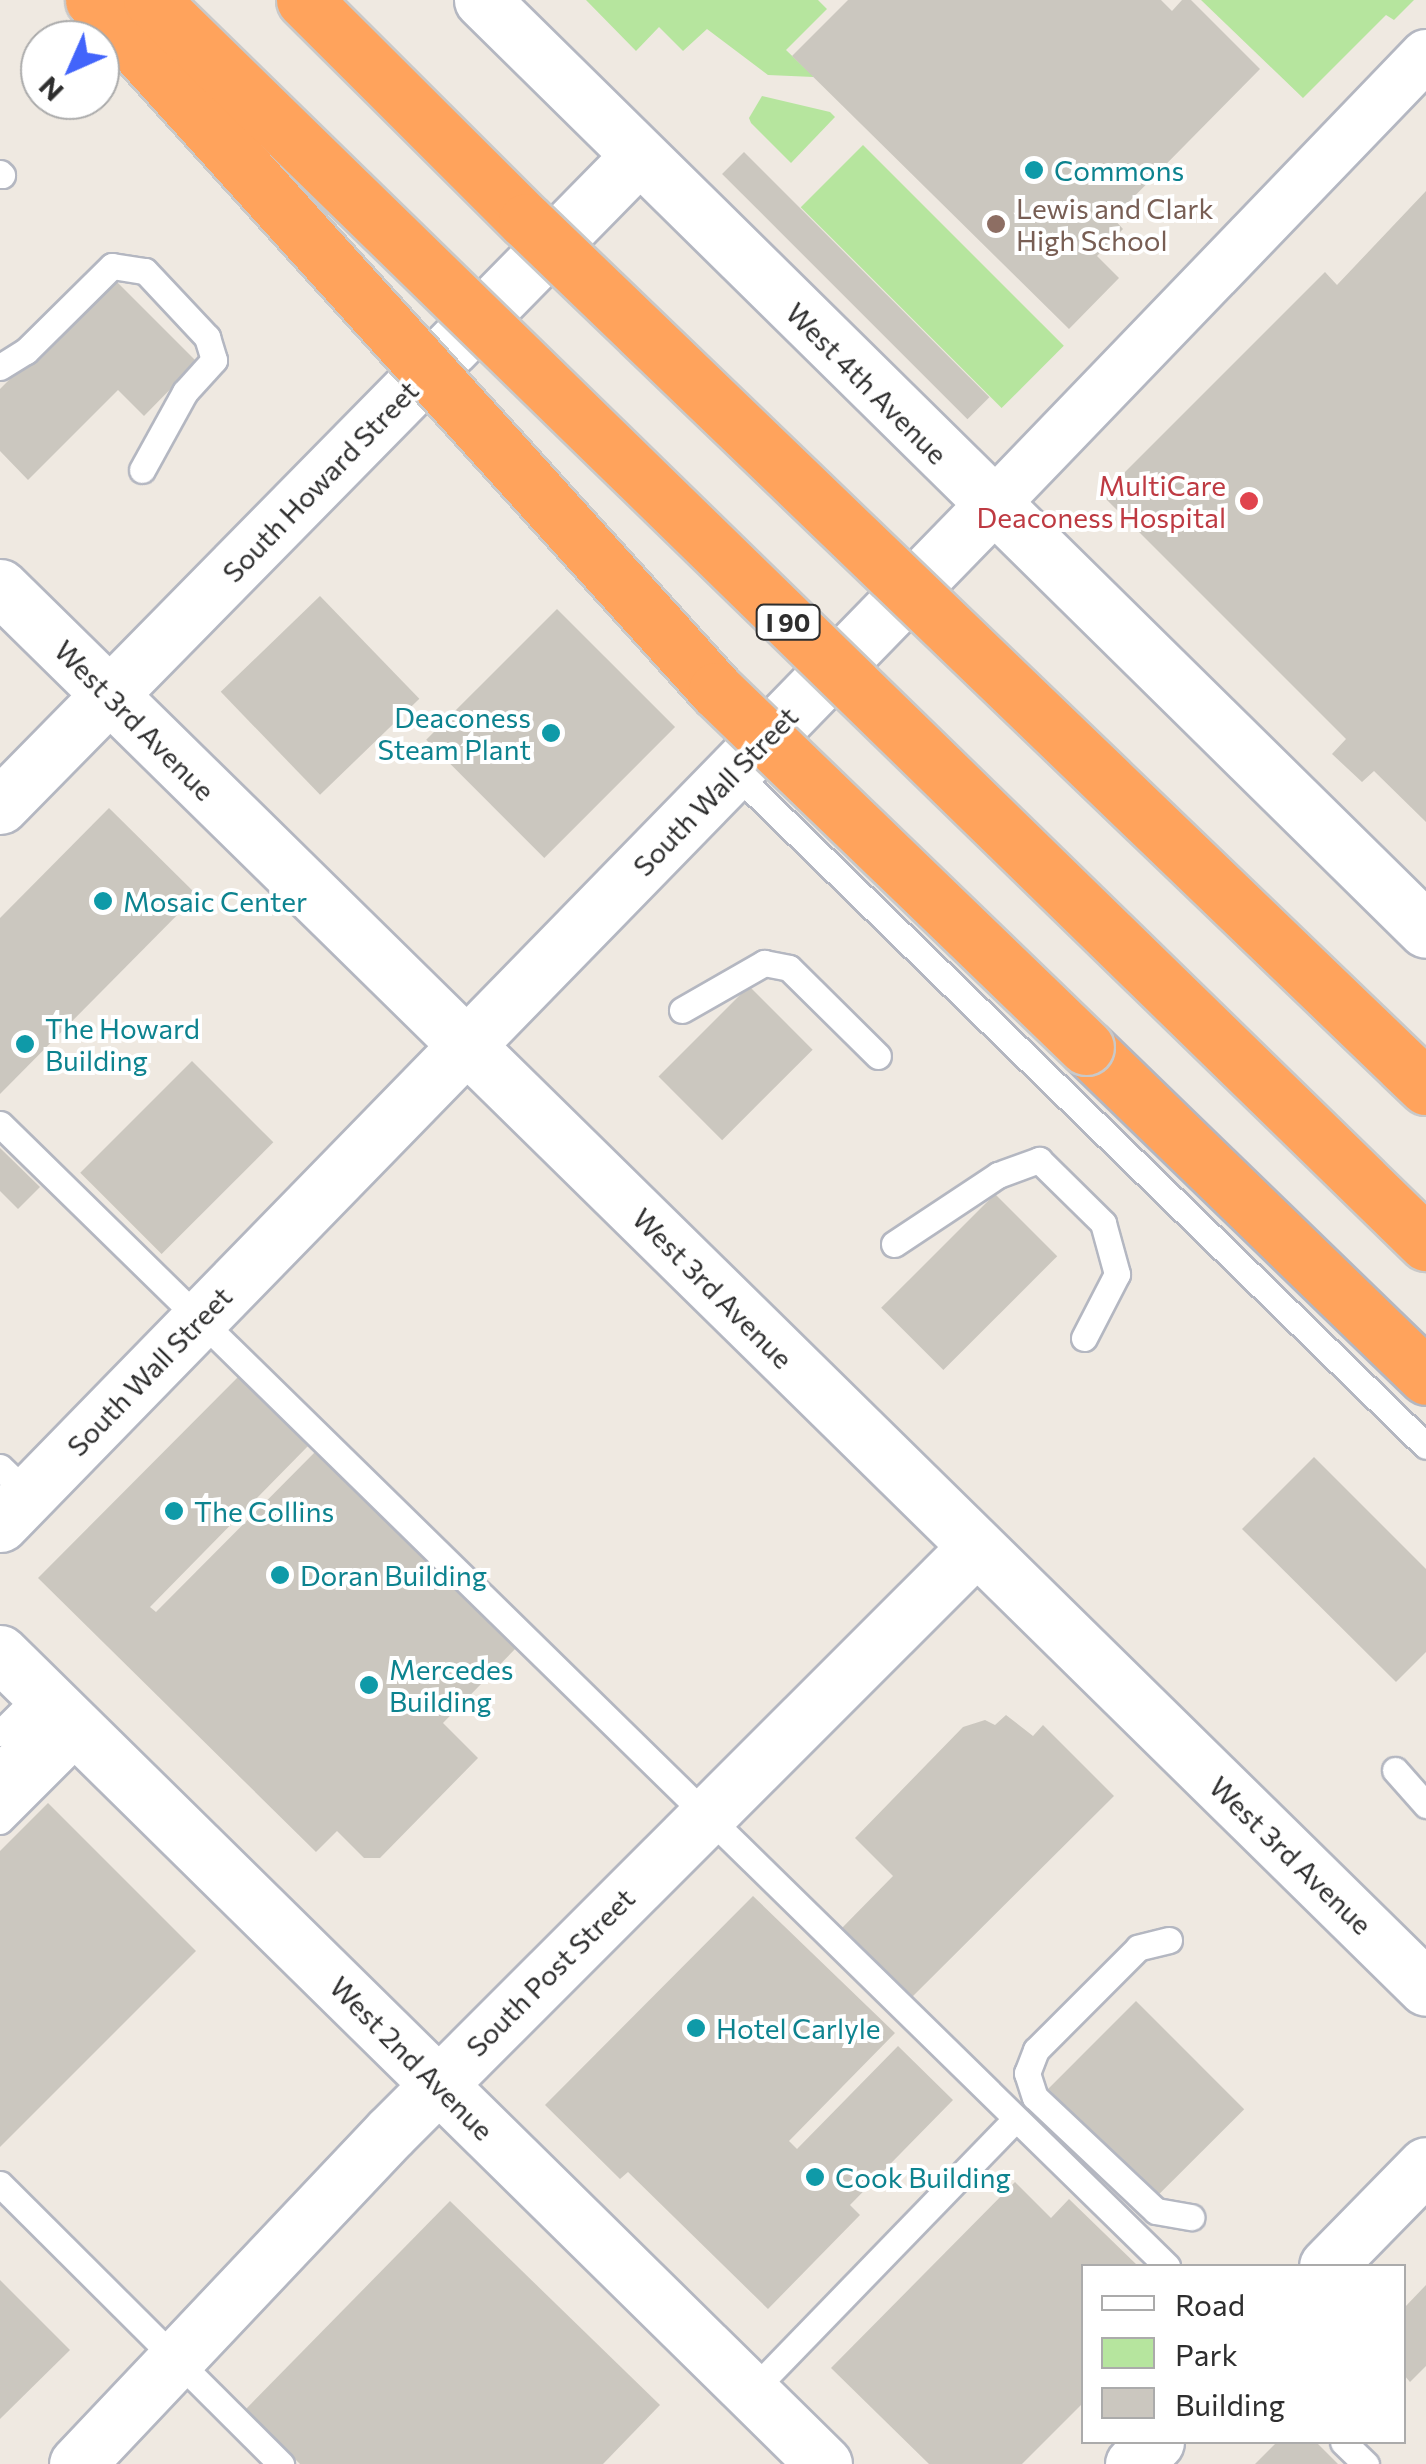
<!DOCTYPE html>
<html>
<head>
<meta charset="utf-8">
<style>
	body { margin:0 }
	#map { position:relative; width:1426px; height:2464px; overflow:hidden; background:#efe9e1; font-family:Commissioner,sans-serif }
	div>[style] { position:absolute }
	.green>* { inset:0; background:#b6e59e; transform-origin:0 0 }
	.building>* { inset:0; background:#cbc7bf; transform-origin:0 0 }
	.roads { filter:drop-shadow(2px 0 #b4b7c1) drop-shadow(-2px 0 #b4b7c1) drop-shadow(0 2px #b4b7c1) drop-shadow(0 -2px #b4b7c1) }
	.service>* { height:25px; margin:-12.5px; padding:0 12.5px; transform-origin:12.5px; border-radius:12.5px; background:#fff }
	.minor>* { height:50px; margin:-25px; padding:0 25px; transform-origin:25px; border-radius:25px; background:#fff }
	.tertiary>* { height:55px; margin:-27.5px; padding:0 27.5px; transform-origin:27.5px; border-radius:27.5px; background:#fff }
	.secondary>* { height:55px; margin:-27.5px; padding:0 27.5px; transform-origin:27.5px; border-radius:27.5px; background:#fff }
	.motorway>* { height:55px; margin:-27.5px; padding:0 27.5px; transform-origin:27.5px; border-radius:27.5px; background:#ffa35c }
	.bridges { filter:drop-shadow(2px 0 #c9c9c9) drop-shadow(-2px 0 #c9c9c9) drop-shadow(0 2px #c9c9c9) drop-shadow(0 -2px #c9c9c9) }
	.motorway-bridge>* { height:55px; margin:-27.5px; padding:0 27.5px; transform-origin:27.5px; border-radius:27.5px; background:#ffa35c }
	.dots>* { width:28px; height:28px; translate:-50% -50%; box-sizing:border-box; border:5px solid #fff; border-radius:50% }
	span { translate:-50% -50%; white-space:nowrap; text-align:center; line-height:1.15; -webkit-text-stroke:8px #fff; paint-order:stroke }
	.shield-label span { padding:2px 8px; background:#fff; border:2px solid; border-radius:8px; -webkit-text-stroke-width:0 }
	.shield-label { font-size:25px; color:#2e2e2e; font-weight:700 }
	.culture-label { font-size:28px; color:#0d838f }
	.left { translate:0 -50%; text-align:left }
	.right { translate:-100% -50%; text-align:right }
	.education-label { font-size:28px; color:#785e54 }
	.street-label { font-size:28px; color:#2e2e2e }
	.health-label { font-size:28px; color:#be3a42 }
	.legend { position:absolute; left:1081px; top:2264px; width:325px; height:180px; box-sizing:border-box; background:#fff; border:2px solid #ababab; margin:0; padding:12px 18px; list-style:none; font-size:30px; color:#2e2e2e }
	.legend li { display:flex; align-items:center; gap:20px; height:50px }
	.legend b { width:50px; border:2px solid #ababab }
	.north { position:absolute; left:20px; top:20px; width:100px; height:100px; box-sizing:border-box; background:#fff; border:2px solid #ababab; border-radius:50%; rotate:225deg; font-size:28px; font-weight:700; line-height:40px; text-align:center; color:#2e2e2e }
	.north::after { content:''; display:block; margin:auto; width:35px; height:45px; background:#4264fb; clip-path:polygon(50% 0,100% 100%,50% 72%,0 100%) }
</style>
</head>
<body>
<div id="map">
	<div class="green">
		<i style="clip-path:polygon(586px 0,818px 0,827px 9px,786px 50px,814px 77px,768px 75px,707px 29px,683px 51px,659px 27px,636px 51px)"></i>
		<i style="clip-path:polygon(1201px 0,1414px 0,1394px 20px,1386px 15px,1303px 98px)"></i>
		<i style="clip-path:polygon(762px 96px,830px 112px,835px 117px,791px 163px,751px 123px,749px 118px)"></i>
		<i style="left:863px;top:145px;width:284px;height:88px;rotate:45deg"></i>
	</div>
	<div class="building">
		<i style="clip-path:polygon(848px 0,1161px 0,1172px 11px,1182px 0,1191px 0,1260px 69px,1113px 218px,1123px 229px,1097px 256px,1119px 278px,1069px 329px,792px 56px)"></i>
		<i style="left:744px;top:152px;width:347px;height:31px;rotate:45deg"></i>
		<i style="clip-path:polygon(1426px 191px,1426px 822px,1374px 771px,1362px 782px,1332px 754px,1346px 739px,1102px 495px,1325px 272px,1337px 285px)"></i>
		<i style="clip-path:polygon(112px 277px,197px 362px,144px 416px,118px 390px,28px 480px,0 451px,0 389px)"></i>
		<i style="left:320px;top:596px;width:143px;height:138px;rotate:46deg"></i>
		<i style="left:557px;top:609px;width:167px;height:185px;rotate:45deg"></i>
		<i style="clip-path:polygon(109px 808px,197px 895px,0 1094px,0 918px)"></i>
		<i style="left:749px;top:986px;width:90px;height:128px;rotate:45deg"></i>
		<i style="left:192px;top:1061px;width:115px;height:158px;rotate:45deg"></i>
		<i style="clip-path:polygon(0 1148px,40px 1187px,18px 1209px,0 1191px)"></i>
		<i style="left:995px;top:1194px;width:88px;height:161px;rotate:45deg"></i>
		<i style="clip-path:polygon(241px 1374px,309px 1445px,150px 1607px,156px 1612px,316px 1451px,516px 1648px,443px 1723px,478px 1758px,380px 1858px,364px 1858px,337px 1831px,316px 1852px,38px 1578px)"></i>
		<i style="clip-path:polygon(1314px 1457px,1426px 1569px,1426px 1652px,1396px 1682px,1242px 1529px)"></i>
		<i style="clip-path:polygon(1006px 1715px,1033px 1736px,1043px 1725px,1114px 1796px,911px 1998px,841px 1929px,893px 1876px,855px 1838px,963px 1727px,985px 1720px,995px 1725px)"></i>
		<i style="clip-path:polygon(48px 1803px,196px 1951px,0 2147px,0 1851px)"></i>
		<i style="clip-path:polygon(753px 1896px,895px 2033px,789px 2141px,797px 2149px,898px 2046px,953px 2100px,850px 2205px,860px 2215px,768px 2309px,628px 2172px,620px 2179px,545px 2105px)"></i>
		<i style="left:1136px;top:2001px;width:153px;height:124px;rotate:45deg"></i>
		<i style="clip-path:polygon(1015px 2182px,1051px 2218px,1069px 2199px,1138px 2266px,1084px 2266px,1084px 2402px,1022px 2464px,929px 2464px,831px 2368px)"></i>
		<i style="clip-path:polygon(450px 2201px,660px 2405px,603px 2464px,300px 2464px,245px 2410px)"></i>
		<i style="clip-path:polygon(0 2280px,70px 2350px,0 2419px)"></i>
		<i style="clip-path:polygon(1426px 2285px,1426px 2366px,1410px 2382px,1404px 2375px,1404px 2308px)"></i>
		<i style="clip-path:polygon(1277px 2442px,1316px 2442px,1338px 2464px,1255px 2464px)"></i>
	</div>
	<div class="roads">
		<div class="service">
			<i style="left:0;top:173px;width:3px;rotate:45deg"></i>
			<i style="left:0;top:367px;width:31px;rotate:-32deg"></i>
			<i style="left:26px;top:351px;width:121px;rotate:-44.7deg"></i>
			<i style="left:112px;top:266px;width:33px;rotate:9deg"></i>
			<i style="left:145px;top:271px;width:91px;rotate:46.8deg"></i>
			<i style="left:207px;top:337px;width:24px;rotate:73deg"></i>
			<i style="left:214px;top:360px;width:43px;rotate:132.2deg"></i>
			<i style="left:185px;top:392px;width:89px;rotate:118.9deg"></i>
			<i style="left:733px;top:771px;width:967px;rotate:44.25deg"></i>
			<i style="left:682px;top:1010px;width:95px;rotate:-29.8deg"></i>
			<i style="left:764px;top:963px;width:25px;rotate:11deg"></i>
			<i style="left:789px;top:968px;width:125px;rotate:44.7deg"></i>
			<i style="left:0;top:1124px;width:1633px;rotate:44.38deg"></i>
			<i style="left:894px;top:1244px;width:125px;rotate:-33.6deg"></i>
			<i style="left:998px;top:1175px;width:44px;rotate:-20.1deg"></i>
			<i style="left:1039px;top:1160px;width:90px;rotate:44.5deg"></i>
			<i style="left:1103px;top:1223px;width:53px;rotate:74.6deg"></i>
			<i style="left:1117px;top:1274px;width:72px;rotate:117.3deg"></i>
			<i style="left:0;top:1467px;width:40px;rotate:44deg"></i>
			<i style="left:0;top:1733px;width:58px;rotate:-45deg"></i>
			<i style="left:0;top:1764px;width:80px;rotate:-44.5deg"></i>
			<i style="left:1395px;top:1770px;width:47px;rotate:48.5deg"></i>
			<i style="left:0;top:1792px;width:100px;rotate:-45.4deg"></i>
			<i style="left:0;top:1821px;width:120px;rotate:-45deg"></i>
			<i style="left:1169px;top:1940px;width:32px;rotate:166deg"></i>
			<i style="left:1138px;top:1948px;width:144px;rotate:135deg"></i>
			<i style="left:1036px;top:2050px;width:25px;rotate:111deg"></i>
			<i style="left:1027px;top:2073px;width:25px;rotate:72deg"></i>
			<i style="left:1035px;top:2097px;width:166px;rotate:43.3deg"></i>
			<i style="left:1156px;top:2211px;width:36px;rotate:10deg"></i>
			<i style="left:0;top:2184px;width:397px;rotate:44.9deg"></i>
			<i style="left:751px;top:2392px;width:380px;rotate:-45.9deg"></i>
			<i style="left:1343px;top:2442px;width:32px;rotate:44deg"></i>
		</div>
		<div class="minor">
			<i style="left:992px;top:506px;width:626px;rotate:-46.1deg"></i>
		</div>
		<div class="tertiary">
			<i style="left:482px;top:0;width:1325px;rotate:44.57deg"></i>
			<i style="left:0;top:806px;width:911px;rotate:-45.49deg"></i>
			<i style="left:0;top:1524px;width:1421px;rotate:-45.74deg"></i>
			<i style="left:77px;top:2464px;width:456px;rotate:-46.6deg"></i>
			<i style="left:390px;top:2133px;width:829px;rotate:-45deg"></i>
		</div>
		<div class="secondary">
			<i style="left:0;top:587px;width:1999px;rotate:44.49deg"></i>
			<i style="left:0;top:1653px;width:1156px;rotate:44.54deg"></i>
			<i style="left:1327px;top:2266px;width:141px;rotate:-45.6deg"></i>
			<i style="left:1133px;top:2464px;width:32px;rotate:-44deg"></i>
		</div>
		<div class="motorway">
			<i style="left:1086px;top:1047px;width:474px;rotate:44.1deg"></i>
		</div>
	</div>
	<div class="bridges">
		<div class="motorway-bridge">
			<i style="left:93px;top:0;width:930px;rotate:47.92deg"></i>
			<i style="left:716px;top:690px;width:514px;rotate:43.98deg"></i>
			<i style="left:151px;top:0;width:1781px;rotate:44.27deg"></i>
			<i style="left:304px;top:0;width:313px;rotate:44.9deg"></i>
			<i style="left:526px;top:221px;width:1249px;rotate:43.9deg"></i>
		</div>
	</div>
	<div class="dots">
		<i style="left:1034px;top:170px;background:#0f9aa8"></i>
		<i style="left:996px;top:224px;background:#8d6e63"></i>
		<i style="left:1249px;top:501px;background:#e0444e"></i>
		<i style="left:551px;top:733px;background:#0f9aa8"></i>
		<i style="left:103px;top:901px;background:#0f9aa8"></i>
		<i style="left:25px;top:1044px;background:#0f9aa8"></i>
		<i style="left:174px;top:1511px;background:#0f9aa8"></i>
		<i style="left:280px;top:1575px;background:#0f9aa8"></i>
		<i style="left:369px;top:1685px;background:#0f9aa8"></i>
		<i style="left:696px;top:2028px;background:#0f9aa8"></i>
		<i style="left:815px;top:2177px;background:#0f9aa8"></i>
	</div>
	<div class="shield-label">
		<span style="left:788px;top:622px">I 90</span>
	</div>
	<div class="culture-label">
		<span class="left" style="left:1054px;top:170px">Commons</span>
		<span class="right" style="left:531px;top:733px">Deaconess<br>Steam Plant</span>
		<span class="left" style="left:123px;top:901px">Mosaic Center</span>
		<span class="left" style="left:45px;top:1044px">The Howard<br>Building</span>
		<span class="left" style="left:194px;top:1511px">The Collins</span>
		<span class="left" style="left:300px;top:1575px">Doran Building</span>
		<span class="left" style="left:389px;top:1685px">Mercedes<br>Building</span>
		<span class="left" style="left:716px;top:2028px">Hotel Carlyle</span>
		<span class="left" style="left:835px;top:2177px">Cook Building</span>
	</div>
	<div class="education-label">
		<span class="left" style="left:1016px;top:224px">Lewis and Clark<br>High School</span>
	</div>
	<div class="street-label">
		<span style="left:867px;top:383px;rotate:45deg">West 4th Avenue</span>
		<span style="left:320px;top:481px;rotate:-46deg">South Howard Street</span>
		<span style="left:135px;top:720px;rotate:45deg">West 3rd Avenue</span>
		<span style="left:715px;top:791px;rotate:-46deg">South Wall Street</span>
		<span style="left:713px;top:1288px;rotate:45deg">West 3rd Avenue</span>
		<span style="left:149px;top:1371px;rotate:-46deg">South Wall Street</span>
		<span style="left:1291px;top:1855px;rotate:44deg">West 3rd Avenue</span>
		<span style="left:550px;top:1972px;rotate:-45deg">South Post Street</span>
		<span style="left:412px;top:2058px;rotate:45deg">West 2nd Avenue</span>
	</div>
	<div class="health-label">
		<span class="right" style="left:1226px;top:501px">MultiCare<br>Deaconess Hospital</span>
	</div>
	<ul class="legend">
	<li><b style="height:12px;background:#fff"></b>Road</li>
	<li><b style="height:28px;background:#b6e59e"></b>Park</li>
	<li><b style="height:28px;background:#cbc7bf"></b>Building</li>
	</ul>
	<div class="north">N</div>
</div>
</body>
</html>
